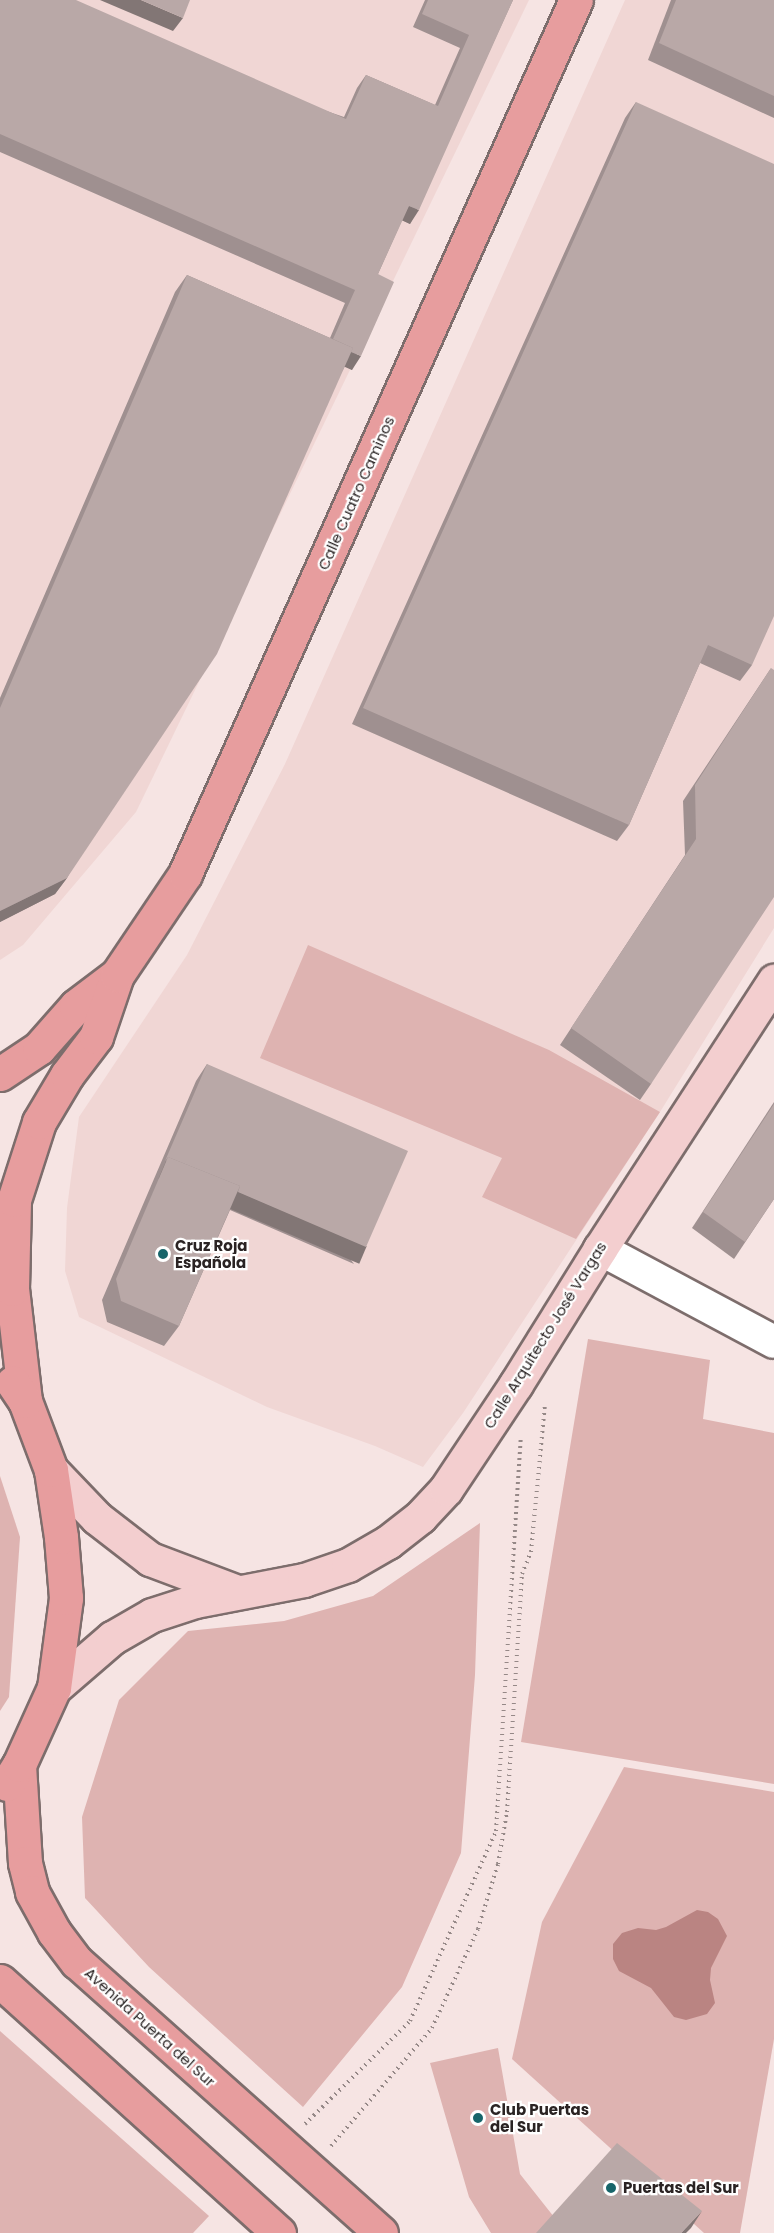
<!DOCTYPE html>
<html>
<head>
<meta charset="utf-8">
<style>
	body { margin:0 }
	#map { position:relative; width:774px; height:2233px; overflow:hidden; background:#f6e4e3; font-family:Poppins,sans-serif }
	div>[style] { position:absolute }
	.built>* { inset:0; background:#f0d6d4 }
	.green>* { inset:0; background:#deb3b1 }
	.water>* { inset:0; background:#ba8482 }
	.path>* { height:4px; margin-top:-2px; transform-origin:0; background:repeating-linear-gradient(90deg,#958887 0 1.5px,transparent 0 6px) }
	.roads { filter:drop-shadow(2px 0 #7d6d6c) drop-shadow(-2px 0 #7d6d6c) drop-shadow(0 2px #7d6d6c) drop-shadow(0 -2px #7d6d6c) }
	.street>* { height:32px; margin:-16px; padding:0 16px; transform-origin:16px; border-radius:16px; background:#fff }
	.secondary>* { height:33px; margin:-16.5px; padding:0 16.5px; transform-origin:16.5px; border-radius:16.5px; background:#f3cecf }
	.primary>* { height:33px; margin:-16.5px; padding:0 16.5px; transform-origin:16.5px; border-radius:16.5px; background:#e79d9e }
	.wall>* { inset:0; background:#9f9090 }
	.shaded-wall>* { inset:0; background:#827675; transform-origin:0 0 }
	.building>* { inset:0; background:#b9a8a7 }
	.dots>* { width:16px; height:16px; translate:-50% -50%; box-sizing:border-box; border:3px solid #fff; border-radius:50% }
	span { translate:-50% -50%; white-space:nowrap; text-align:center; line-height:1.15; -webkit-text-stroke:4.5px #fff; paint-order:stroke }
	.street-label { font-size:15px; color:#2a2323 }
	.poi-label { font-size:15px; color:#2a2323; font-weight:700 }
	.left { translate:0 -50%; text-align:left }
</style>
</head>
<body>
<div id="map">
	<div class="built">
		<i style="clip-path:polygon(0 0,529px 0,136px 812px,23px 945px,0 960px)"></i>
		<i style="clip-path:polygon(625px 0,774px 0,774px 928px,660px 1112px,463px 1413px,423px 1467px,375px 1446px,267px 1407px,79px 1317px,65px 1271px,67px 1208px,79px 1117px,187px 955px,285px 764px)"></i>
	</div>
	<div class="green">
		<i style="clip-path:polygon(308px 945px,549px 1050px,660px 1112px,576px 1239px,482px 1197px,502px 1158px,260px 1058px)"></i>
		<i style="clip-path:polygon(588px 1339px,710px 1360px,703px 1419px,774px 1433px,774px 1784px,521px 1742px)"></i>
		<i style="clip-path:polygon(0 1476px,20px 1537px,9px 1697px,0 1711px)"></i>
		<i style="clip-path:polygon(480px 1523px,475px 1675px,461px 1853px,402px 1987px,303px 2107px,149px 1967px,85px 1898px,82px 1817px,119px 1700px,188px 1631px,284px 1621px,373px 1596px)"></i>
		<i style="clip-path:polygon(624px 1767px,774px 1792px,774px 2039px,740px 2233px,704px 2233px,512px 2059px,542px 1922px)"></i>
		<i style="clip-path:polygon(0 2031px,209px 2216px,193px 2233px,0 2233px)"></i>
		<i style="clip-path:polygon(498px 2048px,520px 2174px,554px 2217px,539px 2233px,491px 2233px,469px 2197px,430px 2063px)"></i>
	</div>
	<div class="water">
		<i style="clip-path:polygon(697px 1910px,708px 1912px,718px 1919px,727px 1936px,711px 1968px,710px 1980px,715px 2003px,707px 2014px,686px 2020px,674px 2017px,651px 1988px,619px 1971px,613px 1959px,613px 1944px,622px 1933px,638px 1928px,656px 1930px,666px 1927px)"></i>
	</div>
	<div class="path">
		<i style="left:305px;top:2124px;width:147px;rotate:-44.4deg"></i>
		<i style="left:410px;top:2021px;width:209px;rotate:-65.6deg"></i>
		<i style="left:496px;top:1831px;width:393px;rotate:-86.4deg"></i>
		<i style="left:331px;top:2146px;width:155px;rotate:-49.4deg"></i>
		<i style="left:432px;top:2028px;width:109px;rotate:-65.1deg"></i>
		<i style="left:478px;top:1929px;width:68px;rotate:-72.9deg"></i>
		<i style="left:498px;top:1864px;width:53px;rotate:-80.2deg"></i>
		<i style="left:507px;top:1812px;width:238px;rotate:-86.4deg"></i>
		<i style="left:522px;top:1574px;width:24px;rotate:-68deg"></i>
		<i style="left:531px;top:1552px;width:149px;rotate:-84.6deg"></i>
	</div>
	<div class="roads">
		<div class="street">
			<i style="left:600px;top:1249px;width:197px;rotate:28.1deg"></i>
		</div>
		<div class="secondary">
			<i style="left:51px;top:1470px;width:66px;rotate:46.2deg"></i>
			<i style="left:97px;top:1518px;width:67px;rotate:37.7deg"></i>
			<i style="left:150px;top:1559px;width:94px;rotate:20.6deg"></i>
			<i style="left:54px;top:1688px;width:77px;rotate:-40.8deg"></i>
			<i style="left:112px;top:1638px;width:46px;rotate:-29.9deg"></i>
			<i style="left:152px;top:1615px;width:45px;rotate:-18deg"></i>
			<i style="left:195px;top:1601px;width:111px;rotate:-10.9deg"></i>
			<i style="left:304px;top:1580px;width:46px;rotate:-18.8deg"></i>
			<i style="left:348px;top:1565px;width:46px;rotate:-29.9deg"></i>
			<i style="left:388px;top:1542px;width:41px;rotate:-38deg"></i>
			<i style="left:420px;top:1517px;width:38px;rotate:-47deg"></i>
			<i style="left:446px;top:1489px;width:126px;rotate:-56.3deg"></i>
			<i style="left:516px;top:1384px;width:159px;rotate:-58.1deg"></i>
			<i style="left:600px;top:1249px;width:320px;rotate:-57deg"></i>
		</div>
		<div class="primary">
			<i style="left:0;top:1074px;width:47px;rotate:-33.7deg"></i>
			<i style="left:39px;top:1048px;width:56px;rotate:-48.6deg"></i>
			<i style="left:76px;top:1006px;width:51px;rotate:-37.1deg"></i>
			<i style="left:25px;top:1401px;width:113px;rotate:-96.6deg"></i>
			<i style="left:12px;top:1289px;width:89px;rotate:-88.7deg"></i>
			<i style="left:14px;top:1200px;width:82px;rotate:-72.2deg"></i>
			<i style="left:39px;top:1122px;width:55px;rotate:-59.2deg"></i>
			<i style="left:67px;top:1075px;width:48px;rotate:-52.7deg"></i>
			<i style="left:96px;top:1037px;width:65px;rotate:-71.3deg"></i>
			<i style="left:117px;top:975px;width:122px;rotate:-56deg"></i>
			<i style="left:185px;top:874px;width:957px;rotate:-65.9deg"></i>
			<i style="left:19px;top:1765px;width:98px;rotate:86.5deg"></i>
			<i style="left:25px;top:1863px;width:30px;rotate:76deg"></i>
			<i style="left:32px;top:1892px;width:46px;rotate:61.2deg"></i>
			<i style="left:54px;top:1932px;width:38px;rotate:53deg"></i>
			<i style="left:77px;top:1962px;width:407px;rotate:41.7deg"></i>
			<i style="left:7px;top:1784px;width:22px;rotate:-58deg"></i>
			<i style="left:19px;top:1765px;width:85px;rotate:-65.6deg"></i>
			<i style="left:54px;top:1688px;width:91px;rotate:-82.4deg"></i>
			<i style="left:66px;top:1598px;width:61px;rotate:-94.7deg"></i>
			<i style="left:61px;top:1537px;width:68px;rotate:-98.5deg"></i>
			<i style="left:51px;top:1470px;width:74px;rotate:-110.6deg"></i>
			<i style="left:25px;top:1401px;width:22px;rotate:-124deg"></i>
			<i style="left:0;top:1981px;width:376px;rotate:42.1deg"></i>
		</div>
	</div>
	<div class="wall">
		<i style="clip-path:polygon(0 0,344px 117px,357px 88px,366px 75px,435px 105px,460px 48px,413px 27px,425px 0,513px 0,410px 224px,402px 220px,378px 274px,352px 370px,345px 366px,67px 878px,55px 894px,0 922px,0 698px,175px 292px,187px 275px,330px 338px,345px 303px,0 152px)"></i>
		<i style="clip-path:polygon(671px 0,774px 0,774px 118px,648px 60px)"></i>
		<i style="clip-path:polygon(636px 102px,752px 665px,740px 681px,700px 663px,629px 825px,617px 841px,352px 724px,625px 118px)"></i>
		<i style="clip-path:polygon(771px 668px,651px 1084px,640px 1100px,560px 1045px,685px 855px,683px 801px)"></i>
		<i style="clip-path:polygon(207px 1064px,354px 1264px,230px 1210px,179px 1326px,164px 1346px,107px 1322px,102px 1300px,196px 1081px)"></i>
		<i style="clip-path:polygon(774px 1102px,774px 1199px,734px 1259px,692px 1228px)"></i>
	</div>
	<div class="shaded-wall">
		<i style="clip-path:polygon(100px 0,141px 0,183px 18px,173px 31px)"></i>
		<i style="clip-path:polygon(409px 206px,419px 210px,410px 224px,399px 219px)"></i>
		<i style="clip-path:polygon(331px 343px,361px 356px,352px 370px,322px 357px)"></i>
		<i style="clip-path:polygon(67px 878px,55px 894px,0 922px,0 911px)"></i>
		<i style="left:166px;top:1161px;width:218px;height:19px;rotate:23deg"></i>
		<i style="clip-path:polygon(702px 2211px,691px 2228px,686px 2233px,681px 2233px)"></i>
	</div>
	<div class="building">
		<i style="clip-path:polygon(0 0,76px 0,346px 119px,366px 75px,438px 106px,469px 35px,422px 14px,428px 0,513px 0,419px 210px,409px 206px,378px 274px,394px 282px,361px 356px,351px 352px,353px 348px,333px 339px,355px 290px,0 134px)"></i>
		<i style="clip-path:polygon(141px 0,190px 0,183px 18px)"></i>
		<i style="clip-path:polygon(676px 0,774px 0,774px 96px,659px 43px)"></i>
		<i style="clip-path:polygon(636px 102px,774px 164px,774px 616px,752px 665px,708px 645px,629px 825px,363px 708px)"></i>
		<i style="clip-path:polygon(187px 275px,353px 348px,217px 654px,67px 878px,0 911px,0 708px)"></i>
		<i style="clip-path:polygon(771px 668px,774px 670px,774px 897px,651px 1084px,571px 1028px,696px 839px,695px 785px)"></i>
		<i style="clip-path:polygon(207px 1064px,408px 1151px,366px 1247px,238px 1192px,240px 1186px,168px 1157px,165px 1161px)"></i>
		<i style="clip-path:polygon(774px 1104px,774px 1199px,745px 1242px,703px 1212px)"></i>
		<i style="clip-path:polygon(168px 1157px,240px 1186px,179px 1326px,121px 1301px,116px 1279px)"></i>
		<i style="clip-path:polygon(617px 2143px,702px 2211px,681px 2233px,536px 2233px)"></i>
	</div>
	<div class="dots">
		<i style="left:163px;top:1254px;background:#17656a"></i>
		<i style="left:478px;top:2118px;background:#17656a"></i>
		<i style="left:611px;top:2188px;background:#17656a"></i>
	</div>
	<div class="street-label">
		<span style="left:356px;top:493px;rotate:-66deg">Calle Cuatro Caminos</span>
		<span style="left:545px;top:1335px;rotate:-58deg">Calle Arquitecto José Vargas</span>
		<span style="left:150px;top:2027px;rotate:42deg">Avenida Puerta del Sur</span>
	</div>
	<div class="poi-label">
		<span class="left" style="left:175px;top:1254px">Cruz Roja<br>Española</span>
		<span class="left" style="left:490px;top:2118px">Club Puertas<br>del Sur</span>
		<span class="left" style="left:623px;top:2188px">Puertas del Sur</span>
	</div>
</div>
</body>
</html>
